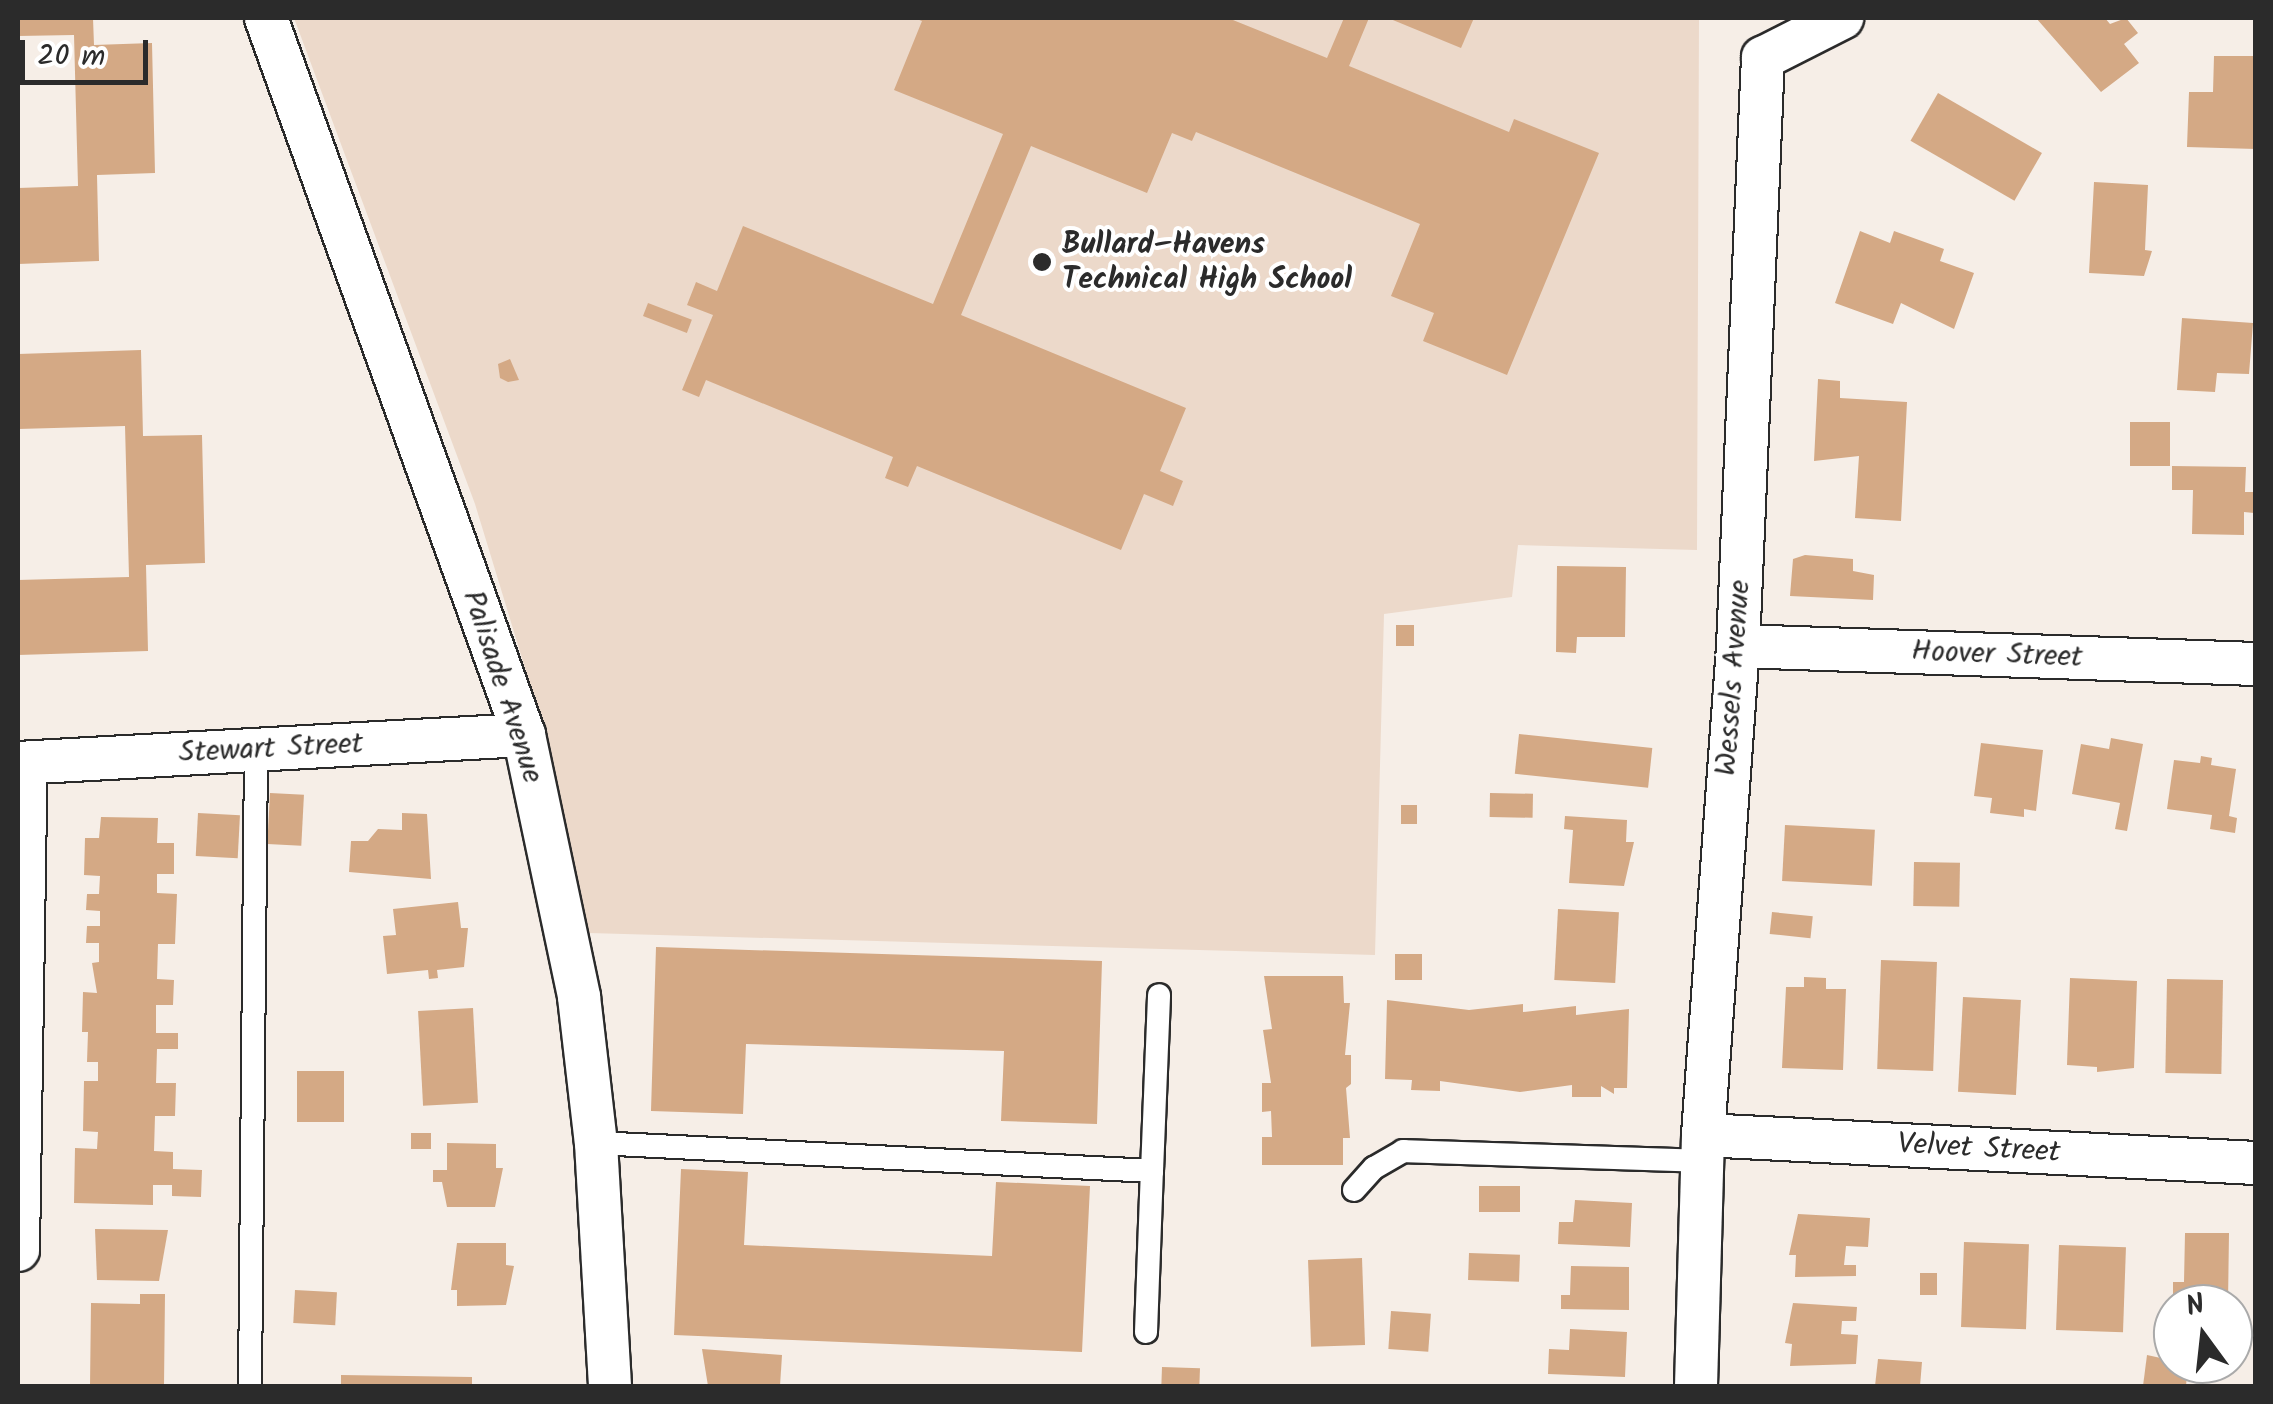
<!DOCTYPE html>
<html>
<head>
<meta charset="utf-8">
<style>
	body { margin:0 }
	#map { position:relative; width:2273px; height:1404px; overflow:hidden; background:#f6eee7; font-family:Kalam,sans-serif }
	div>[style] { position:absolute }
	.built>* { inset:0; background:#ecd9ca }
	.building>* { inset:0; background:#d4a985; transform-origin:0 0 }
	.roads { filter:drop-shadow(2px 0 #2b2b2b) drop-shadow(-2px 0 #2b2b2b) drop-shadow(0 2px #2b2b2b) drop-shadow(0 -2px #2b2b2b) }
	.lane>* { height:22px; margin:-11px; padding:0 11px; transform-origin:11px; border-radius:11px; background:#fff }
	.street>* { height:42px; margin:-21px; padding:0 21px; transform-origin:21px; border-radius:21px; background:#fff }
	.dots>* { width:28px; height:28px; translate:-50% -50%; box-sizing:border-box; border:5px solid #fff; border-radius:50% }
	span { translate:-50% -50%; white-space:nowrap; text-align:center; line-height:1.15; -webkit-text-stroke:8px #fff; paint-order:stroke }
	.poi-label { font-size:30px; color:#2b2b2b; font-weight:700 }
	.left { translate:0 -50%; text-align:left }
	.street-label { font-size:30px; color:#2b2b2b }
	.frame { position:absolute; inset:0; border:20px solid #2b2b2b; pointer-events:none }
	.north { position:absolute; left:2153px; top:1284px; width:100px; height:100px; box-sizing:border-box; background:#fff; border:2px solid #aaa; border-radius:50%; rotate:345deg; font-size:28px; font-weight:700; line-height:40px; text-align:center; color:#2b2b2b }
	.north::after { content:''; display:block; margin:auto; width:35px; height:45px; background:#2b2b2b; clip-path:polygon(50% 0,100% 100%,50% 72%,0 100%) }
	.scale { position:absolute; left:20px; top:40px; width:128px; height:45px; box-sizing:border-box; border:5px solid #2b2b2b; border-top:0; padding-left:12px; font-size:30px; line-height:35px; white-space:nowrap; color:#2b2b2b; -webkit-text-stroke:8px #fff; paint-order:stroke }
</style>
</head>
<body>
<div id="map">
	<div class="built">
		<i style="clip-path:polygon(294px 18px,1699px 18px,1697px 550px,1518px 545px,1512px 597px,1384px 614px,1375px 955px,589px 933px,543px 727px,475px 504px)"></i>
	</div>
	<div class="building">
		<i style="clip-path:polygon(18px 18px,93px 18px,94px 45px,152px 43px,155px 173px,97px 175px,99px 261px,18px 264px,18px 188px,78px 186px,74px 35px,18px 36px)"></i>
		<i style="clip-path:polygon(914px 18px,1228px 18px,1327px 58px,1344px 18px,1369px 18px,1349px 66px,1509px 132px,1514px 119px,1599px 153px,1507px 375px,1423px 341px,1434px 313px,1391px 296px,1420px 224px,1196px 132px,1192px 141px,1172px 133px,1147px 193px,1031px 146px,961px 315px,1186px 408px,1160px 471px,1183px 481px,1173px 506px,1144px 494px,1121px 550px,917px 466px,908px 487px,885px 478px,893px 457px,706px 380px,699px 397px,682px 390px,713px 315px,687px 305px,696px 282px,717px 291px,743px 226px,933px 304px,1003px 134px,894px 90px,922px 21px)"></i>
		<i style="clip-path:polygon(1388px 18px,1474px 18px,1461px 48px)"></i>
		<i style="clip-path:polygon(2036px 18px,2105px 18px,2110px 24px,2126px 18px,2138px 33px,2124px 44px,2139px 63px,2101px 92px)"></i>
		<i style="clip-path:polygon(2214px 56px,2253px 56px,2256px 149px,2187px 147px,2189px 92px,2213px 92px)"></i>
		<i style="left:1938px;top:93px;width:120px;height:55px;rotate:30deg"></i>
		<i style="clip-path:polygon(2094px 182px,2148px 185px,2145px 250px,2152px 251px,2144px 276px,2089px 273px)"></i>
		<i style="clip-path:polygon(1860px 231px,1890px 243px,1894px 231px,1944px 249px,1940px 261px,1974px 273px,1954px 329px,1901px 303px,1893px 324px,1835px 303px)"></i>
		<i style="left:648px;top:303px;width:47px;height:14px;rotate:21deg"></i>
		<i style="clip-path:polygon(2182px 318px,2253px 323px,2249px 374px,2217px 373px,2215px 392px,2177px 390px)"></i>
		<i style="clip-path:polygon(141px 350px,143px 436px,202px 435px,205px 563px,146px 565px,148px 651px,18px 655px,18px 580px,129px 577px,125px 426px,18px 429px,18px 354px)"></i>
		<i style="clip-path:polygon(510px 359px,519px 380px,508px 382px,500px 378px,498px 364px)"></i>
		<i style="clip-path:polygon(1818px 379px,1840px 381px,1840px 398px,1907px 402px,1901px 521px,1855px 518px,1859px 456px,1814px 461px)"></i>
		<i style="left:2130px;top:422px;width:40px;height:44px"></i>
		<i style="clip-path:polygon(2172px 466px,2246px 467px,2245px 492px,2254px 492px,2254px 513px,2244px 512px,2244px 535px,2192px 534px,2193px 490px,2172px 490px)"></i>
		<i style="clip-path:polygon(1805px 555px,1853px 559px,1853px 571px,1874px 575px,1873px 600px,1790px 596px,1793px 559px)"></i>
		<i style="clip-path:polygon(1557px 566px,1626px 567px,1625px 637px,1577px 637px,1576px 653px,1556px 652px)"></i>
		<i style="left:1396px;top:625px;width:18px;height:21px"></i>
		<i style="left:1519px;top:734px;width:134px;height:40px;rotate:6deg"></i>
		<i style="clip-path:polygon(2111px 738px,2143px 744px,2127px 831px,2115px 829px,2120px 803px,2072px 794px,2081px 744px,2109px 749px)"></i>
		<i style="clip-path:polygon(1981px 743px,2043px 750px,2036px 811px,2024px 809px,2024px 817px,1990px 813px,1992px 798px,1974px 796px)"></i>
		<i style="clip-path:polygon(2201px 756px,2212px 758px,2211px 765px,2236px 769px,2229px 816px,2237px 818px,2235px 833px,2210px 829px,2212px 815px,2167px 809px,2174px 760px,2200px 763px)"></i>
		<i style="left:270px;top:793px;width:34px;height:51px;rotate:3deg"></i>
		<i style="left:1490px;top:793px;width:43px;height:24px;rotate:1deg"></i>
		<i style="left:1401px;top:805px;width:16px;height:19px"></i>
		<i style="left:198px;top:813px;width:42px;height:43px;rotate:3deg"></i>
		<i style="clip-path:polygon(402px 813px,427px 814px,431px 879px,349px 872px,351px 841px,368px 841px,378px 829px,402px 830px)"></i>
		<i style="clip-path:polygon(1565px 816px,1627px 820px,1626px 842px,1634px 842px,1624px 886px,1569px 883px,1573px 830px,1564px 829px)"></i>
		<i style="clip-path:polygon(101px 817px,158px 818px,157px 843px,174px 843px,174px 874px,157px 874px,157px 893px,177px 894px,175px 944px,158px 944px,157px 979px,174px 980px,173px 1005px,156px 1005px,156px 1033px,178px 1033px,178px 1049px,157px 1049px,156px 1083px,176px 1083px,175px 1116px,155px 1116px,154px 1151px,173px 1152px,173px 1169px,202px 1170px,201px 1197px,172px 1196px,172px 1185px,153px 1185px,153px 1205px,74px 1203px,75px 1148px,97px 1149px,98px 1132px,83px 1131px,84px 1081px,98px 1081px,98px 1062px,87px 1062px,88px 1032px,82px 1032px,83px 992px,97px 993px,92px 963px,99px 962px,99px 943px,86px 943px,87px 926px,100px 926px,100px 911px,86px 910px,87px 894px,99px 894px,100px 876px,84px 875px,85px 838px,99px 838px)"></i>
		<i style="left:1785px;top:825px;width:90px;height:56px;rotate:3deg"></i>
		<i style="left:1914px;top:862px;width:46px;height:44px;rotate:1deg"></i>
		<i style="clip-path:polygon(458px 902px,461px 928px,468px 928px,464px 967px,437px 970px,438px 978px,429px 979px,428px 970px,387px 974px,383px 936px,396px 935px,393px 909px)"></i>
		<i style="left:1558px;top:909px;width:61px;height:71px;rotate:3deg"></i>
		<i style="left:1772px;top:912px;width:41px;height:22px;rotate:6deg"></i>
		<i style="clip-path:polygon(656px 947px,1102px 961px,1097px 1124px,1001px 1121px,1004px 1051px,746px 1044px,743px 1114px,651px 1111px)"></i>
		<i style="left:1395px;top:954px;width:27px;height:26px"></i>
		<i style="left:1881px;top:960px;width:56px;height:109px;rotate:2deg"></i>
		<i style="clip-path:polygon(1264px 976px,1343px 976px,1344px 1003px,1350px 1003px,1345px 1055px,1351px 1055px,1351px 1084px,1346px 1088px,1350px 1138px,1343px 1138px,1343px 1165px,1262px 1165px,1262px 1137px,1272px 1137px,1271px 1111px,1262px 1112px,1262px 1083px,1271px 1083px,1263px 1030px,1272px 1029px)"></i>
		<i style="clip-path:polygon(1804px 977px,1826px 978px,1826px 989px,1846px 989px,1843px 1070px,1782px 1068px,1786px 987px,1804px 987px)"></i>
		<i style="clip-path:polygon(2070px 978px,2137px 981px,2134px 1068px,2097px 1072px,2097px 1067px,2067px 1065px)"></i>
		<i style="left:2167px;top:979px;width:56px;height:94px;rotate:1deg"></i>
		<i style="left:1963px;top:997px;width:58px;height:95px;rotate:3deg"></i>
		<i style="clip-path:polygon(1387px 1000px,1469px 1010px,1523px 1004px,1523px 1012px,1576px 1006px,1576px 1015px,1629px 1009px,1627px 1088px,1614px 1088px,1614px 1094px,1601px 1086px,1601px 1097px,1572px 1097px,1572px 1085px,1520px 1092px,1440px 1081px,1440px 1091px,1411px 1090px,1412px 1080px,1385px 1079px)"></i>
		<i style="left:473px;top:1008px;width:95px;height:55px;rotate:87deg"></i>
		<i style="left:297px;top:1071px;width:47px;height:51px"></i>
		<i style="left:411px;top:1133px;width:20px;height:16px"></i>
		<i style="clip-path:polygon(447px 1143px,496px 1144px,496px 1168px,503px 1168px,495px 1207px,447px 1207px,442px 1182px,433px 1182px,433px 1170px,447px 1170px)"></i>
		<i style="clip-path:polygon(681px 1169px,748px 1172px,744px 1245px,992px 1256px,996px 1182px,1090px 1186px,1082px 1352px,674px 1335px)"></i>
		<i style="left:1479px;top:1186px;width:41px;height:26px"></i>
		<i style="clip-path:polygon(1575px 1200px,1632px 1203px,1630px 1247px,1558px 1244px,1559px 1222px,1573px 1222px)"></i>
		<i style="clip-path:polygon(1798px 1214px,1870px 1218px,1868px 1247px,1846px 1246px,1844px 1265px,1856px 1265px,1856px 1276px,1795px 1277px,1796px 1255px,1789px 1255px)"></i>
		<i style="clip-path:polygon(95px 1229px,168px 1230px,159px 1281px,97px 1280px)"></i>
		<i style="clip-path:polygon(2185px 1233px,2229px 1233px,2228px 1304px,2173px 1304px,2173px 1282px,2184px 1282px)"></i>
		<i style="left:1964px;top:1242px;width:65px;height:85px;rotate:2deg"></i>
		<i style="clip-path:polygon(457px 1243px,506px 1243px,506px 1265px,514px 1266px,506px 1305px,457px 1306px,457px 1290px,451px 1290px)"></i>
		<i style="left:2059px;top:1245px;width:67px;height:85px;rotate:2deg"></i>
		<i style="left:1469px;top:1253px;width:51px;height:27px;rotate:2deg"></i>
		<i style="left:1362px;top:1258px;width:87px;height:54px;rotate:88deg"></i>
		<i style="clip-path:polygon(1571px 1266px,1629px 1267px,1629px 1310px,1561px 1309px,1561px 1295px,1570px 1295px)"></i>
		<i style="left:1920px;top:1273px;width:17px;height:22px"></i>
		<i style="left:295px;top:1290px;width:42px;height:33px;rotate:3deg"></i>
		<i style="clip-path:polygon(140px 1294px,165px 1294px,164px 1386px,90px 1386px,91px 1303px,140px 1304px)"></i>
		<i style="clip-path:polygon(1793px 1303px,1857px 1307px,1856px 1321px,1842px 1321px,1841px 1334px,1858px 1335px,1856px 1364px,1790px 1366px,1792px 1344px,1785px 1343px)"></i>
		<i style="left:1391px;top:1311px;width:40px;height:38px;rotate:4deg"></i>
		<i style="clip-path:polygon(1570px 1329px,1627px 1332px,1625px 1377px,1548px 1374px,1549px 1349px,1569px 1350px)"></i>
		<i style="clip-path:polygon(702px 1349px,782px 1355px,780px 1386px,708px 1386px)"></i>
		<i style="clip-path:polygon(2147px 1355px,2188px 1364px,2186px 1386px,2143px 1386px)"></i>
		<i style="clip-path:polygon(1878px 1359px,1922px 1362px,1920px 1386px,1875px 1386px)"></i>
		<i style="left:1162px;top:1367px;width:38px;height:19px;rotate:2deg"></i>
		<i style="clip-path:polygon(341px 1375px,472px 1377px,472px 1386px,341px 1386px)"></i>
	</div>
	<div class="roads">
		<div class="lane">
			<i style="left:596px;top:1143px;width:557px;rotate:2.88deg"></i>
			<i style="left:1152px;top:1171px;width:176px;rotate:-87.7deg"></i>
			<i style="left:1354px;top:1190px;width:30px;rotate:-48deg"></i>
			<i style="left:1374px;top:1168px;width:34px;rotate:-30deg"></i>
			<i style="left:1403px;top:1151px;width:300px;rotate:1.9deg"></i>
			<i style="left:1146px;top:1332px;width:161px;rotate:-87.9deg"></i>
			<i style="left:250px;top:1386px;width:636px;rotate:-89.46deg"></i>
		</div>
		<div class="street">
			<i style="left:266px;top:18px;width:762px;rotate:70.21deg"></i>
			<i style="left:524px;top:735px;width:268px;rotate:78.1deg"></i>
			<i style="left:579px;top:997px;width:147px;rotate:83.4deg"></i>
			<i style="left:596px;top:1143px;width:243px;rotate:86.7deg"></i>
			<i style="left:1738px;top:646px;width:518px;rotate:1.99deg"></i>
			<i style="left:18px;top:763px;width:507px;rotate:-3.17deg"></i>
			<i style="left:1703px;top:1135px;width:554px;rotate:2.9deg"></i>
			<i style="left:18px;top:1250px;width:487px;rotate:-89.1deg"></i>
			<i style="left:1696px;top:1386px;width:251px;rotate:-88.4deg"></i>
			<i style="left:1703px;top:1135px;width:490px;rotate:-85.9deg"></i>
			<i style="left:1738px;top:646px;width:589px;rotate:-87.57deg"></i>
			<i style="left:1763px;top:58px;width:89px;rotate:-26.9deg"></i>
		</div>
	</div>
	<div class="dots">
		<i style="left:1042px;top:262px;background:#2b2b2b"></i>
	</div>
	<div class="poi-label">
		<span class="left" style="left:1062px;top:262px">Bullard–Havens<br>Technical High School</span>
	</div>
	<div class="street-label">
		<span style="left:1997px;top:655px;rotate:2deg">Hoover Street</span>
		<span style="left:1734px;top:678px;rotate:-86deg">Wessels Avenue</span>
		<span style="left:502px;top:687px;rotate:72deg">Palisade Avenue</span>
		<span style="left:271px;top:749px;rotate:-3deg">Stewart Street</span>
		<span style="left:1979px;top:1149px;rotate:3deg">Velvet Street</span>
	</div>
	<div class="frame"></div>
	<div class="north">N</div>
	<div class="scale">20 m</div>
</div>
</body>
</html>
